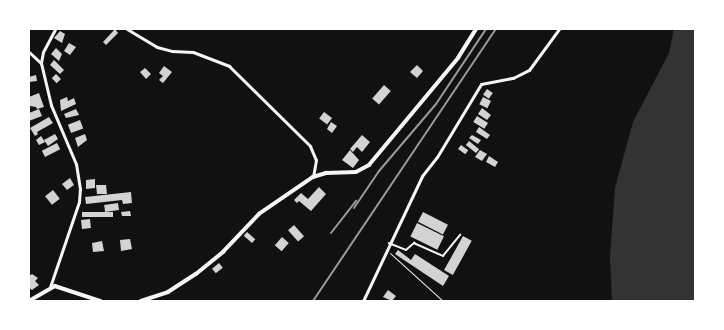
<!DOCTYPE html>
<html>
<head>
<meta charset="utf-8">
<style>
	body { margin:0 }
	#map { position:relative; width:724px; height:330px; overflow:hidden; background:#111; font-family:"Zilla Slab",serif }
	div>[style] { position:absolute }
	.water>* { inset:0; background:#333 }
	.building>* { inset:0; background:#d3d3d3; transform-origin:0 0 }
	.path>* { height:1px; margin:-0.5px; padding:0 0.5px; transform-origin:0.5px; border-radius:0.5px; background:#f5f5f5 }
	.service>* { height:1.5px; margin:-0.75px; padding:0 0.75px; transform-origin:0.75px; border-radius:0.75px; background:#f5f5f5 }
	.minor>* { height:3px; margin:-1.5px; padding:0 1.5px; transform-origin:1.5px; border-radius:1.5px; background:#f5f5f5 }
	.tertiary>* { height:3.5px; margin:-1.75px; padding:0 1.75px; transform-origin:1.75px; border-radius:1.75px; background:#f5f5f5 }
	.rail>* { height:2px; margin:-1px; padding:0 1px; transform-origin:1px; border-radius:1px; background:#9a9a9a }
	span { translate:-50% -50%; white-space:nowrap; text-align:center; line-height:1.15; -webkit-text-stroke:3.5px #fff; paint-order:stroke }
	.frame { position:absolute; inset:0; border:30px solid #fff; pointer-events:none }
</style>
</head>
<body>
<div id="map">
	<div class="water">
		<i style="clip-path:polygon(674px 29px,695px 29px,695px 301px,612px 301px,610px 257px,615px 188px,633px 122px,669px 53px)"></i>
	</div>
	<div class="building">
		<i style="clip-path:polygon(115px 29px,118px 33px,106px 45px,103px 42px)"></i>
		<i style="clip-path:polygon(60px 31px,65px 34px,62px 43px,54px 38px)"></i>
		<i style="clip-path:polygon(69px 43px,76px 47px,70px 55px,64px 51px)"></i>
		<i style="clip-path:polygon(56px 48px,62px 54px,59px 61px,51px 54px)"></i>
		<i style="clip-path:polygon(54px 60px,64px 70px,60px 74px,50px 65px)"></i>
		<i style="clip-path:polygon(417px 65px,423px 71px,417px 78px,410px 72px)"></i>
		<i style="clip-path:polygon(164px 66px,172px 72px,163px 83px,159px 80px,163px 76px,159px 73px)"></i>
		<i style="clip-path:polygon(145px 68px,151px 74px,146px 79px,140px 72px)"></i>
		<i style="left:56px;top:74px;width:7px;height:6px;rotate:45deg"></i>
		<i style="clip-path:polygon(36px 75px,37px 81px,29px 82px,29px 77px)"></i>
		<i style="left:384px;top:85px;width:9px;height:18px;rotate:41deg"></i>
		<i style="left:487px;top:89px;width:7px;height:7px;rotate:34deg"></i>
		<i style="clip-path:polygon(39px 93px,44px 107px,37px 109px,36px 107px,30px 106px,29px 97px)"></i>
		<i style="clip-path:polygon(67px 97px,68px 101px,74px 98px,76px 104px,61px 111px,60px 100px)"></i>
		<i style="left:483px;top:97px;width:9px;height:8px;rotate:27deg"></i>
		<i style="clip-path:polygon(482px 108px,491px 115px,487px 120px,478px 114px)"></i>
		<i style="clip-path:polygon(39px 109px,42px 116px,29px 121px,29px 113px)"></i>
		<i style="clip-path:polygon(76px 109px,79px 115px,66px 118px,64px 114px)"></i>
		<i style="left:324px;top:112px;width:10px;height:8px;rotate:37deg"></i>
		<i style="left:477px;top:116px;width:13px;height:7px;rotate:32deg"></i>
		<i style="clip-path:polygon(49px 117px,53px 123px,37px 132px,38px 134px,35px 136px,30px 128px)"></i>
		<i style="left:80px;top:120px;width:9px;height:13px;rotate:69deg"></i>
		<i style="clip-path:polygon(331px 122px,337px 126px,332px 133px,327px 129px)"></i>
		<i style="clip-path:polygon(479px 127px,490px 135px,487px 139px,476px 132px)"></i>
		<i style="clip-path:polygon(55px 134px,58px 139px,48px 146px,44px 140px)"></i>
		<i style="clip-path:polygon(85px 134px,87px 140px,78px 147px,75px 138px)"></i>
		<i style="clip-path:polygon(362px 135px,370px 142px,362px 152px,357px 147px,353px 152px,350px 149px)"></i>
		<i style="clip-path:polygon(472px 135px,481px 140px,478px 144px,469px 138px)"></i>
		<i style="clip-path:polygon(41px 136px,45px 142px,39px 145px,36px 140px)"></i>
		<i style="left:469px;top:141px;width:13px;height:5px;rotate:39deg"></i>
		<i style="left:57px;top:143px;width:7px;height:17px;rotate:63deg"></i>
		<i style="left:461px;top:145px;width:9px;height:5px;rotate:36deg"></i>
		<i style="clip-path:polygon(350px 150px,359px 160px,353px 168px,342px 160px)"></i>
		<i style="clip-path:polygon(480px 150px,487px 154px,482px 161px,475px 157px)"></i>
		<i style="clip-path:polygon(489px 156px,498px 162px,495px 167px,486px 162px)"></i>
		<i style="clip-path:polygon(70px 178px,74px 185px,67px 190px,62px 184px)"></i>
		<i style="clip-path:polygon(95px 179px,95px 188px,86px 189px,86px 180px)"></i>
		<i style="clip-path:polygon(96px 185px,106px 185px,107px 194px,97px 194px)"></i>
		<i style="clip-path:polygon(319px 187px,326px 194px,311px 211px,299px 201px,297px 203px,294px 200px,301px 193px,308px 199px)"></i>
		<i style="left:53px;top:190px;width:11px;height:10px;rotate:52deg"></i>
		<i style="clip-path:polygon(131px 192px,132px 203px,123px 204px,122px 200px,86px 204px,85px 197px)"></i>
		<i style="left:118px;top:203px;width:7px;height:14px;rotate:82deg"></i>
		<i style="clip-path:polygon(130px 211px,131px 216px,122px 216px,121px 212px)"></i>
		<i style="left:113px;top:212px;width:5px;height:31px;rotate:90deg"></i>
		<i style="left:423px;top:212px;width:28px;height:11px;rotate:27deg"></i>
		<i style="left:90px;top:219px;width:9px;height:9px;rotate:84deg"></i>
		<i style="left:417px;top:223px;width:30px;height:15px;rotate:26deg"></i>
		<i style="left:294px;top:225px;width:15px;height:8px;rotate:48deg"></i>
		<i style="left:247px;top:232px;width:11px;height:5px;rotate:41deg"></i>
		<i style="left:463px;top:236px;width:10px;height:39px;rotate:29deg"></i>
		<i style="left:282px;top:237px;width:9px;height:11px;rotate:41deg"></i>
		<i style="clip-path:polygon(130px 239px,132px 249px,121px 251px,120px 240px)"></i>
		<i style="clip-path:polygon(102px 241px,104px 251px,93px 252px,92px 243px)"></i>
		<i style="clip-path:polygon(398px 250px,411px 260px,415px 254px,449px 276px,443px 286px,395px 254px)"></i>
		<i style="left:219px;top:263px;width:6px;height:9px;rotate:51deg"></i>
		<i style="clip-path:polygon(32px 274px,38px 278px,35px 281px,39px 285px,32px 290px,29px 288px,29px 276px)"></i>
		<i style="clip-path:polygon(388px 290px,396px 296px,392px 301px,383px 297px)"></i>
	</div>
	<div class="path">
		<i style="left:390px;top:253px;width:72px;rotate:42.2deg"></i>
	</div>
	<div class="service">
		<i style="left:389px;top:243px;width:18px;rotate:22deg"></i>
		<i style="left:406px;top:250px;width:11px;rotate:-41deg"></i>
		<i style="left:414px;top:243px;width:32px;rotate:24deg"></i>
		<i style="left:443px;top:256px;width:27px;rotate:-51deg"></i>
	</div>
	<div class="minor">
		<i style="left:127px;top:29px;width:35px;rotate:31deg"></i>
		<i style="left:157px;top:47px;width:16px;rotate:15deg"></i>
		<i style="left:172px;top:51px;width:21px;rotate:3deg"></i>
		<i style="left:193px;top:52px;width:39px;rotate:21deg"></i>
		<i style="left:229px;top:66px;width:114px;rotate:44.6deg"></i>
		<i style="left:310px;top:146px;width:15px;rotate:67deg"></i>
		<i style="left:316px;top:160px;width:17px;rotate:100deg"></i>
		<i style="left:29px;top:52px;width:16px;rotate:43deg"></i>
		<i style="left:50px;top:287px;width:90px;rotate:-71.2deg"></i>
		<i style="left:79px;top:202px;width:13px;rotate:-86deg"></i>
		<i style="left:80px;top:189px;width:25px;rotate:-99deg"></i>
		<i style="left:76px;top:164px;width:64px;rotate:-113deg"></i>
		<i style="left:51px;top:105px;width:43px;rotate:-103.4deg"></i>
		<i style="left:41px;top:63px;width:11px;rotate:-80deg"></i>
		<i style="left:43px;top:52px;width:26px;rotate:-62deg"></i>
		<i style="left:363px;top:301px;width:138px;rotate:-64.7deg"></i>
		<i style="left:422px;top:176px;width:24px;rotate:-52deg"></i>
		<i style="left:437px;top:157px;width:85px;rotate:-58.9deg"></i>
		<i style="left:481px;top:84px;width:33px;rotate:-11deg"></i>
		<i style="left:513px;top:78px;width:18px;rotate:-27deg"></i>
		<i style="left:529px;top:70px;width:51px;rotate:-53.8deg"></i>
	</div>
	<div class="tertiary">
		<i style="left:29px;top:301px;width:30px;rotate:-30deg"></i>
		<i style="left:55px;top:286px;width:48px;rotate:18.1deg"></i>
		<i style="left:141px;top:301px;width:28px;rotate:-18deg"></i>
		<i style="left:168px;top:292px;width:33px;rotate:-33deg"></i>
		<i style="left:196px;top:274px;width:35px;rotate:-39deg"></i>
		<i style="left:223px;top:252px;width:52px;rotate:-46.5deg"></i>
		<i style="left:259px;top:214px;width:65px;rotate:-34.4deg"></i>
		<i style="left:313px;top:177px;width:14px;rotate:-17deg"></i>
		<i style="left:326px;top:173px;width:30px;rotate:-2deg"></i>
		<i style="left:356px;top:172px;width:15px;rotate:-28deg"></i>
		<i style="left:369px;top:165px;width:139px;rotate:-50.2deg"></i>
		<i style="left:458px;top:58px;width:34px;rotate:-58deg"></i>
	</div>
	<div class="rail">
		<i style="left:354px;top:208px;width:45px;rotate:-56deg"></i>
		<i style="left:379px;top:171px;width:88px;rotate:-49.6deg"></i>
		<i style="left:436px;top:104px;width:90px;rotate:-56.3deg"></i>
		<i style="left:331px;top:233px;width:41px;rotate:-52deg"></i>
		<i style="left:313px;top:301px;width:328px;rotate:-56.1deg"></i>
	</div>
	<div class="frame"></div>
</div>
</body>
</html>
